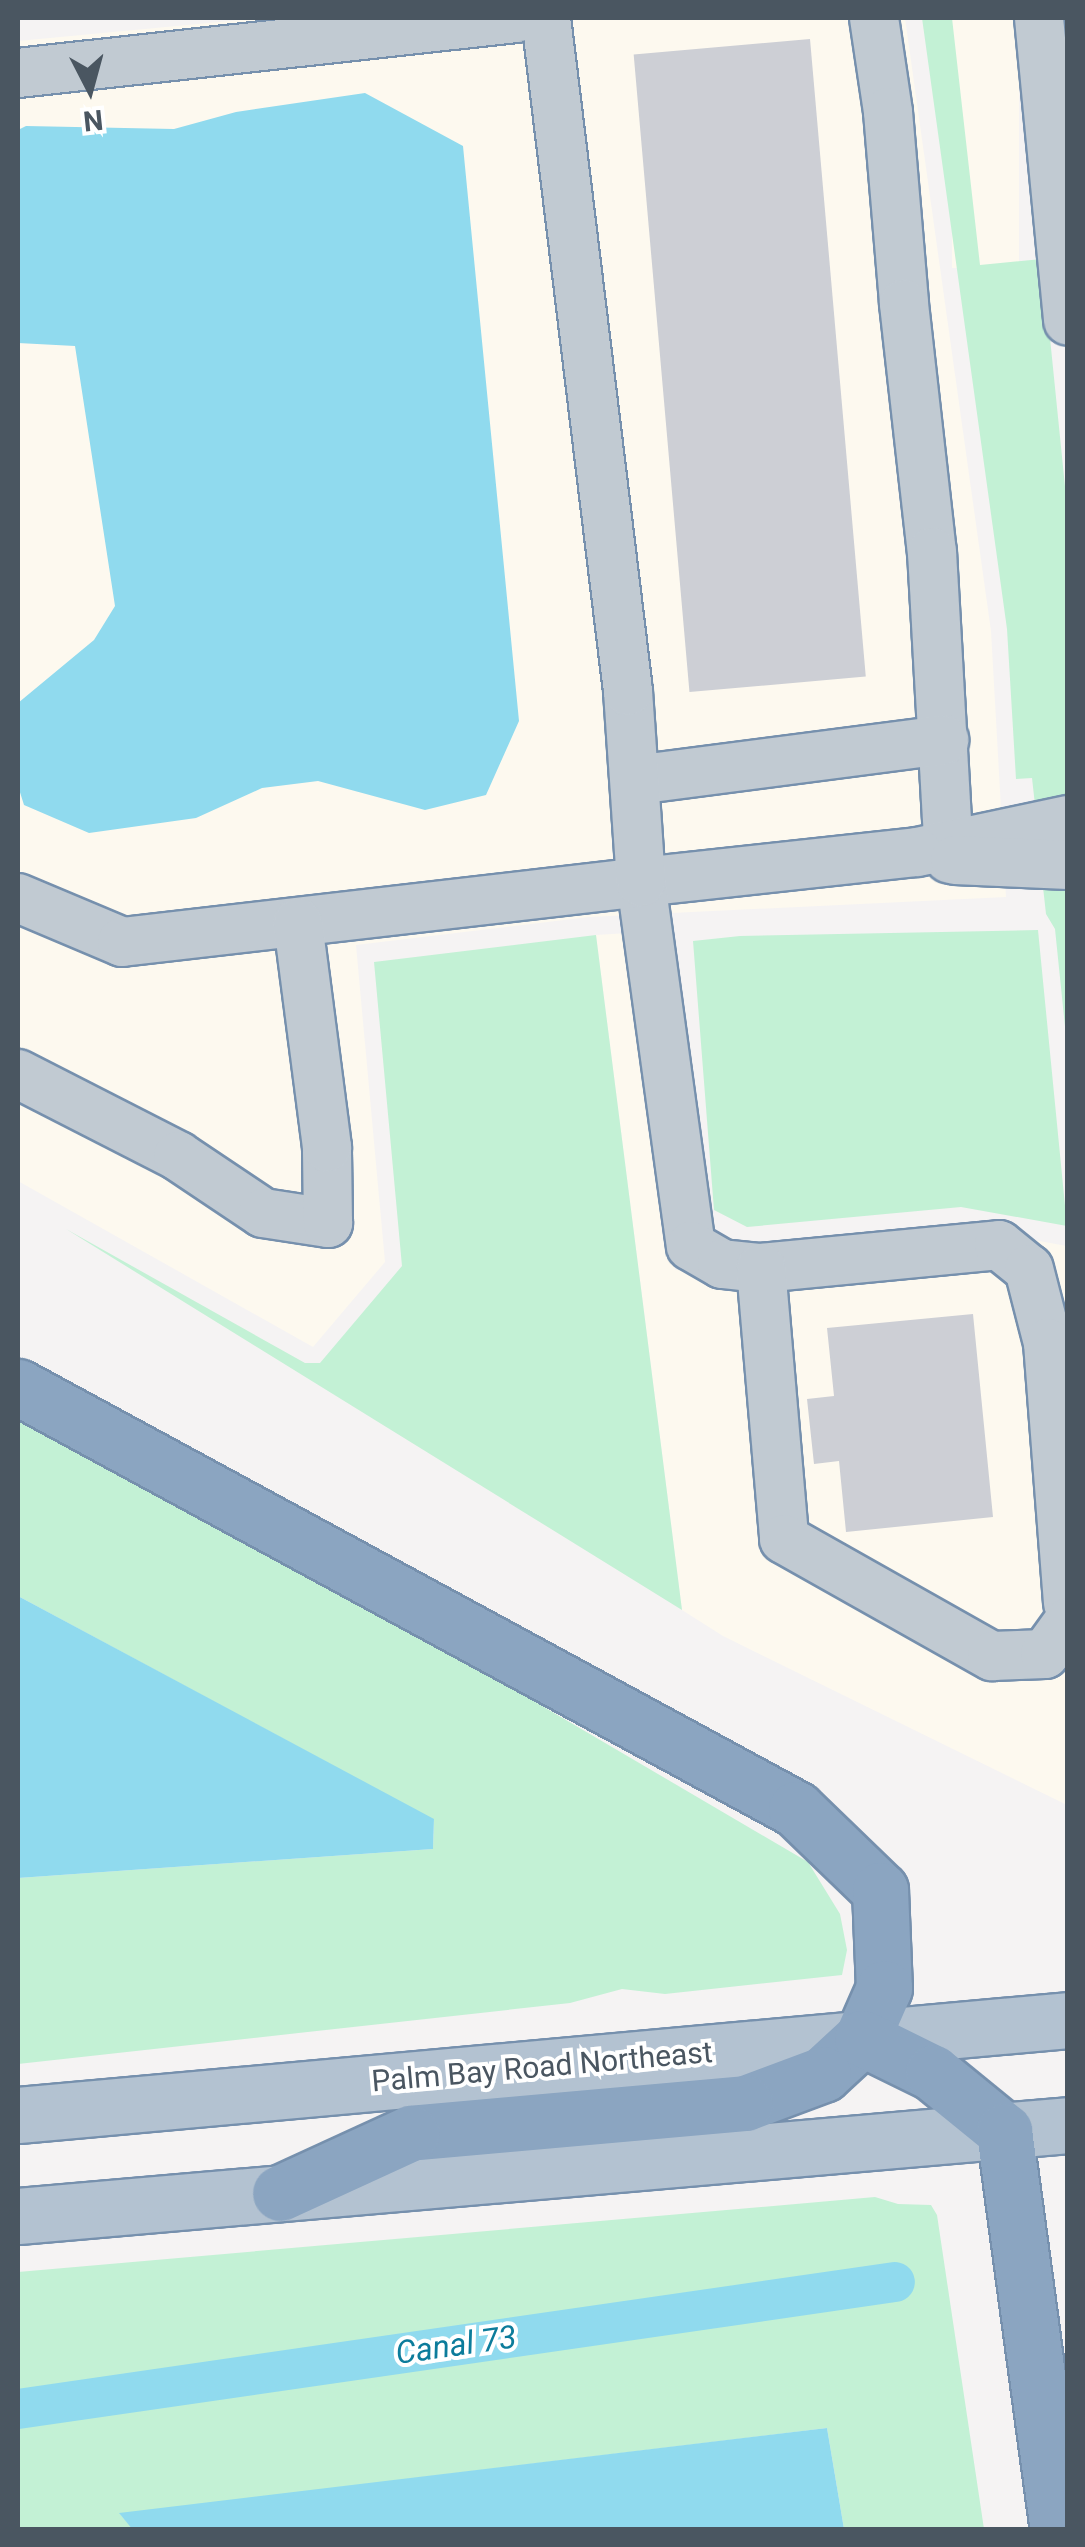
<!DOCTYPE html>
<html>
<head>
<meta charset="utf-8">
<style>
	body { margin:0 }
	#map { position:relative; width:1085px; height:2547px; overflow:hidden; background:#f5f3f3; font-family:Roboto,sans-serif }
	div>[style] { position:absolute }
	.commercial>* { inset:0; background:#fdf9ef; transform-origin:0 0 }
	.green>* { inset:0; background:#c3f1d5 }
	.water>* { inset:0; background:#90daee }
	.canal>* { height:40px; margin:-20px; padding:0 20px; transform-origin:20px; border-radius:20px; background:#90daee }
	.building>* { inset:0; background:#cdcfd5; transform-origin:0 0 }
	.roads { filter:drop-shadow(2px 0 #7690ad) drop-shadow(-2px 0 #7690ad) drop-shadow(0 2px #7690ad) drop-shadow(0 -2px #7690ad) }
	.minor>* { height:48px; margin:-24px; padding:0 24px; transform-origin:24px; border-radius:24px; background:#c1cad2 }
	.major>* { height:55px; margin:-27.5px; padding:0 27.5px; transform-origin:27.5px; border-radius:27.5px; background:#b3c2d1 }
	.highway>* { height:55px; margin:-27.5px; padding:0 27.5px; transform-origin:27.5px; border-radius:27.5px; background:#8ba5c1 }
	span { translate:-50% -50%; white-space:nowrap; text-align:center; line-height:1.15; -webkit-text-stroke:8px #fff; paint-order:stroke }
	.street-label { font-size:30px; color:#4a5661 }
	.water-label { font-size:32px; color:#0c7c9b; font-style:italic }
	.frame { position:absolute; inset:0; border:20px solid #4a5661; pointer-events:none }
	.north { position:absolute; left:40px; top:40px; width:100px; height:100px; -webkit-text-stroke:8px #fff; paint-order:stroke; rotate:174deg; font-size:28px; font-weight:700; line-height:40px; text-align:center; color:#4a5661 }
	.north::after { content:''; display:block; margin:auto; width:35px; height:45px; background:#4a5661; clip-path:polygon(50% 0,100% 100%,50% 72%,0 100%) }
</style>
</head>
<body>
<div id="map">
	<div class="commercial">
		<i style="clip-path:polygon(260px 18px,905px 18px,991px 631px,1006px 897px,589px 917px,356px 945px,385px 1262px,313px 1347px,18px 1181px,18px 41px)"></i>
		<i style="left:952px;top:18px;width:67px;height:250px"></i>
		<i style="clip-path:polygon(628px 933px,675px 1270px,713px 1264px,709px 1228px,749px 1246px,961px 1227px,1067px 1246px,1067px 1805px,723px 1636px,682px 1610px,596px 935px)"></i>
	</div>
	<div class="green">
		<i style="clip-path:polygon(922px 18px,952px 18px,980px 265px,1042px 259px,1068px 516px,1068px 798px,1035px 805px,1032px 778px,1016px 779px,1007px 629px)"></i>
		<i style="clip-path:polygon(1043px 887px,1067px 887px,1067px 1046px,1055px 929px,1046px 914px)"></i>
		<i style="clip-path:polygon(1038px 930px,1067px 1226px,961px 1207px,747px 1227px,714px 1210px,693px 941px,740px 936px)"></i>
		<i style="clip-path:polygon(596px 935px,682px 1610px,66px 1229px,305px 1363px,320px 1363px,402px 1266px,374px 962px)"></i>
		<i style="clip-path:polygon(18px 1418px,496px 1679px,808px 1862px,840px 1914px,847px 1950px,842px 1975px,665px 1994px,622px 1989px,570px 2003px,18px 2064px,18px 1878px,433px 1849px,434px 1820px,18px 1596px)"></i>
		<i style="clip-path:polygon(875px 2197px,898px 2204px,931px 2205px,937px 2215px,984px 2529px,844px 2529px,827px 2428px,120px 2514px,133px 2529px,18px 2530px,18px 2272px)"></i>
	</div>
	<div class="water">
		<i style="clip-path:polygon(365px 93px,463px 146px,519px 721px,486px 795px,425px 810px,318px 781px,262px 788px,196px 818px,89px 833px,24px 805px,18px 786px,18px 703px,94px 640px,115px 606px,75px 346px,18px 343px,18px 130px,26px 126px,174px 129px,236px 112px)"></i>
		<i style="clip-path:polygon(18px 1596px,434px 1819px,433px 1849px,18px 1878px)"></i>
		<i style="clip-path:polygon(827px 2428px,844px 2529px,133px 2530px,119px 2513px)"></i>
	</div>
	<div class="canal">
		<i style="left:18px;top:2409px;width:886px;rotate:-8.24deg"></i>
	</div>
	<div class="building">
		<i style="left:810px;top:39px;width:640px;height:177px;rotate:85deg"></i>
		<i style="clip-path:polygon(973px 1314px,993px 1517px,846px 1532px,839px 1461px,814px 1464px,807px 1399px,834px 1396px,827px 1328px)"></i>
	</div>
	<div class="roads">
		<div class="minor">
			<i style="left:874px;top:18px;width:95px;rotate:81.5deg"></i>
			<i style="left:888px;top:112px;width:193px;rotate:85.2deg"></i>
			<i style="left:904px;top:304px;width:250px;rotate:83.6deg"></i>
			<i style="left:932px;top:552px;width:307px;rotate:86.8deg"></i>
			<i style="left:1039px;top:18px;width:304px;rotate:84.5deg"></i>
			<i style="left:18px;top:73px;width:501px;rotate:-6.3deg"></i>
			<i style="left:635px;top:780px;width:312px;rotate:-7.4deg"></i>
			<i style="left:1068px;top:820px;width:154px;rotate:168deg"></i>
			<i style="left:917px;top:852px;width:278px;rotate:173.8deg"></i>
			<i style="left:641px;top:882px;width:367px;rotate:82.2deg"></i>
			<i style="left:691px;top:1246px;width:36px;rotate:30deg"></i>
			<i style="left:722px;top:1264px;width:39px;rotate:6deg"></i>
			<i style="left:761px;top:1268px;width:239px;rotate:-5.5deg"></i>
			<i style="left:999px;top:1245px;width:38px;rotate:39deg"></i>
			<i style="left:1029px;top:1269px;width:76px;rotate:75.6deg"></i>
			<i style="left:1048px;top:1343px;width:261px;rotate:85.6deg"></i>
			<i style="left:955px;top:860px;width:113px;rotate:2.5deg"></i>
			<i style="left:18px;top:898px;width:113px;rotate:22.9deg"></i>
			<i style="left:122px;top:942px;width:522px;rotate:-6.59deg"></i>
			<i style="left:641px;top:882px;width:191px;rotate:-93.9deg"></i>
			<i style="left:628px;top:691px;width:678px;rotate:-96.95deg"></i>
			<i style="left:18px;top:1074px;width:180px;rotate:27.1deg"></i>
			<i style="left:178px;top:1156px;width:102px;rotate:33.8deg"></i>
			<i style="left:263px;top:1213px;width:66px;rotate:8.7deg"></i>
			<i style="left:328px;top:1223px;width:76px;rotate:-90.8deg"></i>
			<i style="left:327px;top:1147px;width:226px;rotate:-97.4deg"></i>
			<i style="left:761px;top:1268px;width:272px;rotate:85.1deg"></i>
			<i style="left:784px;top:1539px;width:239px;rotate:29.4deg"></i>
			<i style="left:992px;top:1656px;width:53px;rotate:-2.2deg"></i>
			<i style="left:1045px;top:1654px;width:39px;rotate:-54deg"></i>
		</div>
		<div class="major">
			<i style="left:18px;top:2115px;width:1054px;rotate:-5.17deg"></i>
			<i style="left:18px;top:2216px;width:1054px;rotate:-4.95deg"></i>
		</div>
		<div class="highway">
			<i style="left:18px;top:1387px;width:885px;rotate:28.48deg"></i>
			<i style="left:796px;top:1809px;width:117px;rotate:44deg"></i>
			<i style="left:880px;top:1890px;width:98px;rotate:87.7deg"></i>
			<i style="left:884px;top:1988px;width:55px;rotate:113.7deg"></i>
			<i style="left:862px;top:2038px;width:53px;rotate:137.3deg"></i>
			<i style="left:823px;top:2074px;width:83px;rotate:159.6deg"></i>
			<i style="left:745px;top:2103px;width:335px;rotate:174.9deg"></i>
			<i style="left:411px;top:2133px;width:144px;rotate:155.4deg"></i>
			<i style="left:862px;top:2038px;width:79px;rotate:26.2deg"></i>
			<i style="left:933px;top:2073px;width:92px;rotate:39.2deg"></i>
			<i style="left:1004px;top:2131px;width:403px;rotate:82.3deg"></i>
		</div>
	</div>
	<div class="street-label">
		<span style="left:542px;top:2067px;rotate:-5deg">Palm Bay Road Northeast</span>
	</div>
	<div class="water-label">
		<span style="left:456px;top:2345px;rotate:-8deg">Canal 73</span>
	</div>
	<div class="frame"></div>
	<div class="north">N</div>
</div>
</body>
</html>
